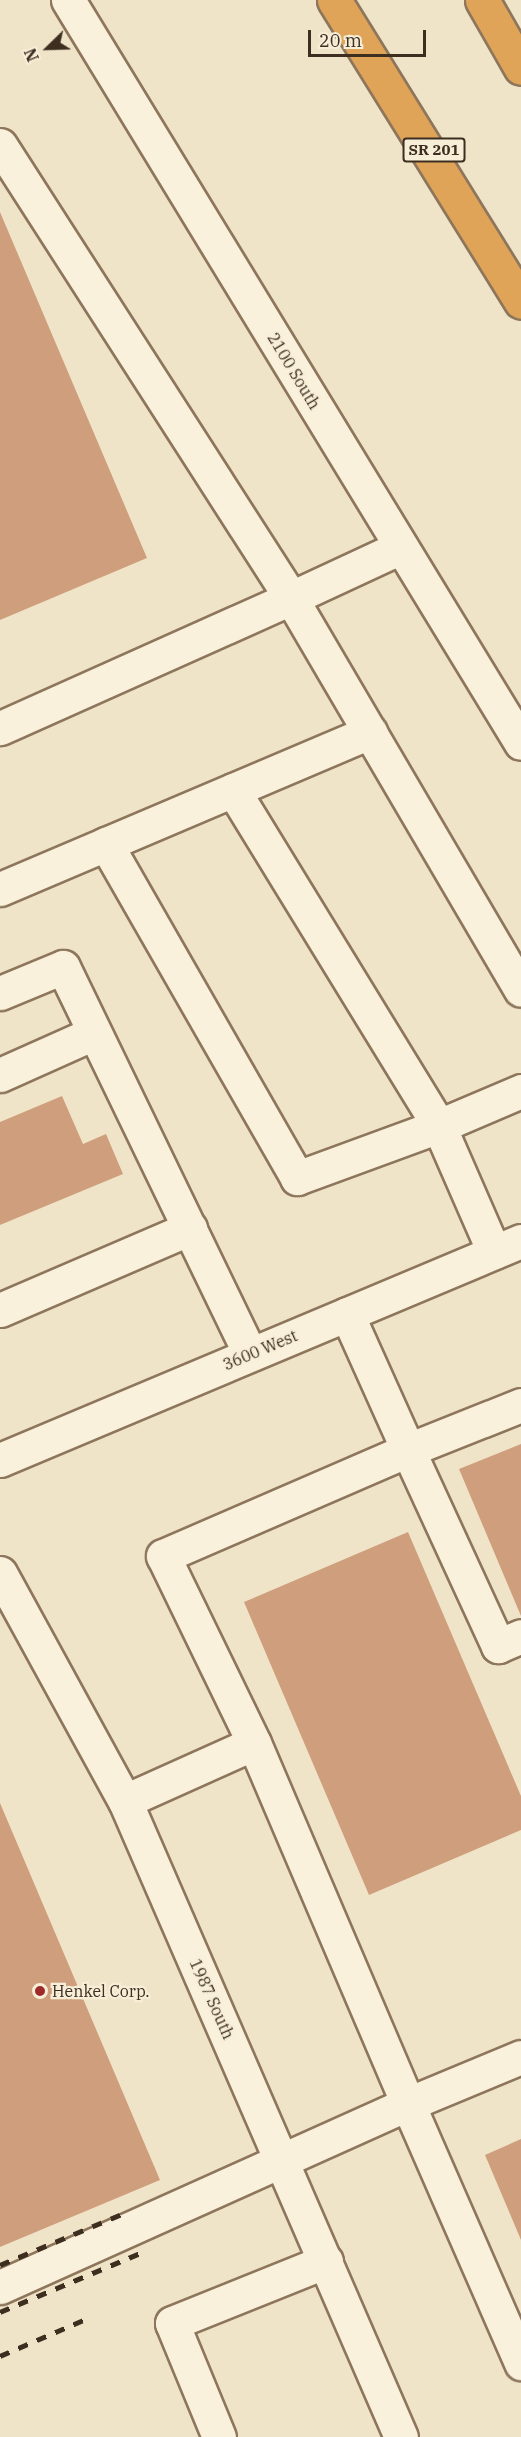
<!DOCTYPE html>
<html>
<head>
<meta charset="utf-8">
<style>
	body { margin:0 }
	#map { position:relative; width:521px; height:2437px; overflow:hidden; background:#f0e4c8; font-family:"IBM Plex Serif",serif }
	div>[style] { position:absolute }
	.building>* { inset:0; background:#cf9f7d }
	.roads { filter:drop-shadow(2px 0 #8d765c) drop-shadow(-2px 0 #8d765c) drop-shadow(0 2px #8d765c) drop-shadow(0 -2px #8d765c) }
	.minor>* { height:33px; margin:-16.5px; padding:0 16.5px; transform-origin:16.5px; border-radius:16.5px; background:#faf1dc }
	.highway>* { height:33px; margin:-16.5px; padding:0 16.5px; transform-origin:16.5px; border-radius:16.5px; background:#e0a458 }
	.rail>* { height:4.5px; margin-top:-2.25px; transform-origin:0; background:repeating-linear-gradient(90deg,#3d2e20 0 10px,transparent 0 20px) }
	.dots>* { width:16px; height:16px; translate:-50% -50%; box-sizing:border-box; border:3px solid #f7eed8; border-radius:50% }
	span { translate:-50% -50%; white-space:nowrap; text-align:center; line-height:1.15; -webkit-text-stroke:4.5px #f7eed8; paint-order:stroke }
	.shield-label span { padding:2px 4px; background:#f7eed8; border:2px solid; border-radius:4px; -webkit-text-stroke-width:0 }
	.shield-label { font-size:15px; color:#3d2e20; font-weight:700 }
	.street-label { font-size:16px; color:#3d2e20 }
	.poi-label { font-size:16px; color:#3d2e20 }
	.left { translate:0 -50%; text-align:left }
	.north { position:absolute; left:18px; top:18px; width:60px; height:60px; -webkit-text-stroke:4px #f7eed8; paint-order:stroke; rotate:247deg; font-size:16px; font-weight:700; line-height:24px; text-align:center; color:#3d2e20 }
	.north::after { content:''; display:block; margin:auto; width:21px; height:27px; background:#3d2e20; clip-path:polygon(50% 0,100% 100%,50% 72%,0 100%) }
	.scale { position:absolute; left:308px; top:30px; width:118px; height:27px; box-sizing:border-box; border:3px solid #3d2e20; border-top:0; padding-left:8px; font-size:18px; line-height:21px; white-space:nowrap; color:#3d2e20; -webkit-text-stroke:4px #f7eed8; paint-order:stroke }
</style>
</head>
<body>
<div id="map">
	<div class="building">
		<i style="clip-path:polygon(0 212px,147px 558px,0 620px)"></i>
		<i style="clip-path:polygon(62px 1096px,83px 1144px,106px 1134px,123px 1174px,0 1225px,0 1122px)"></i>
		<i style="clip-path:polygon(521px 1444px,521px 1616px,459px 1469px)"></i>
		<i style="clip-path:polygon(408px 1532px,521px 1796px,521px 1830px,369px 1895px,244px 1602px)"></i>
		<i style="clip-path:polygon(0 1803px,160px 2180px,0 2247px)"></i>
		<i style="clip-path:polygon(521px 2139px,521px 2240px,485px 2155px)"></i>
	</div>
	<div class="roads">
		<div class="minor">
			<i style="left:68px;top:0;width:870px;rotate:58.63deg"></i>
			<i style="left:0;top:145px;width:538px;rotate:57.28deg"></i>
			<i style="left:291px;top:598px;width:319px;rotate:155.9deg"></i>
			<i style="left:401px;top:547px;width:121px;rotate:155.1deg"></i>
			<i style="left:291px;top:598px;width:454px;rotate:59.6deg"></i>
			<i style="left:106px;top:844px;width:287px;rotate:-23deg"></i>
			<i style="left:0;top:889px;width:115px;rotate:-23deg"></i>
			<i style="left:106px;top:844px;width:385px;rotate:60.2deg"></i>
			<i style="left:297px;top:1178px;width:151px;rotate:-20.1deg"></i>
			<i style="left:439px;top:1126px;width:394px;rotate:-121.5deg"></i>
			<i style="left:0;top:993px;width:68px;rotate:-22.4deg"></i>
			<i style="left:63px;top:967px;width:430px;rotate:64.2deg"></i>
			<i style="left:0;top:1075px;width:103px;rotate:-24.1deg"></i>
			<i style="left:494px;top:1252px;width:137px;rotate:-113.6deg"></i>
			<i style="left:439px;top:1126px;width:89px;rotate:-23.1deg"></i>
			<i style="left:0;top:1310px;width:207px;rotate:-23.3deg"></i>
			<i style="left:347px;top:1314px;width:149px;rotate:65.8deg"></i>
			<i style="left:408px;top:1450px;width:122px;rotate:-21.7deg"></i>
			<i style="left:0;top:1460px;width:565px;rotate:-22.8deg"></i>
			<i style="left:0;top:1573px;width:260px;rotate:61.3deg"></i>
			<i style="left:125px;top:1801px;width:693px;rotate:66.54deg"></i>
			<i style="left:254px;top:1743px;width:208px;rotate:-115.9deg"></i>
			<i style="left:163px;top:1556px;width:267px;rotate:-23.4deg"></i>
			<i style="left:408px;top:1450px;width:216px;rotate:65.3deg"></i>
			<i style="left:498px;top:1646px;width:25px;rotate:-23deg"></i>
			<i style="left:125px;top:1801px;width:141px;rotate:-24.2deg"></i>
			<i style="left:254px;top:1743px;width:392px;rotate:66.9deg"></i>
			<i style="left:408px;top:2104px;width:122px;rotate:-22.6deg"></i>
			<i style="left:0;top:2287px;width:447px;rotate:-24.2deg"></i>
			<i style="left:408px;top:2104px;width:283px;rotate:66.4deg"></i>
			<i style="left:219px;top:2437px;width:123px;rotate:-112.4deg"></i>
			<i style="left:172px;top:2323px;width:166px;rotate:-21.9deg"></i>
		</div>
		<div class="highway">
			<i style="left:334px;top:0;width:355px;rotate:58.2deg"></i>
			<i style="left:482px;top:0;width:78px;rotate:60.2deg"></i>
		</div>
	</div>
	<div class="rail">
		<i style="left:0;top:2265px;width:138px;rotate:-22.7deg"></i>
		<i style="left:0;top:2312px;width:157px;rotate:-22.8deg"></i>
		<i style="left:0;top:2356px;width:94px;rotate:-23.3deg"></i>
	</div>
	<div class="dots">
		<i style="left:40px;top:1991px;background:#9e2a2b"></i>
	</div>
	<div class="shield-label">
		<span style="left:434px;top:150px">SR 201</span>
	</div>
	<div class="street-label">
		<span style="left:294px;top:371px;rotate:59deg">2100 South</span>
		<span style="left:260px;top:1350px;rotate:-23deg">3600 West</span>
		<span style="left:212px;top:1999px;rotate:66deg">1987 South</span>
	</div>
	<div class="poi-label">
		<span class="left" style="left:52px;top:1991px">Henkel Corp.</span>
	</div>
	<div class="north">N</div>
	<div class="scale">20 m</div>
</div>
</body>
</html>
